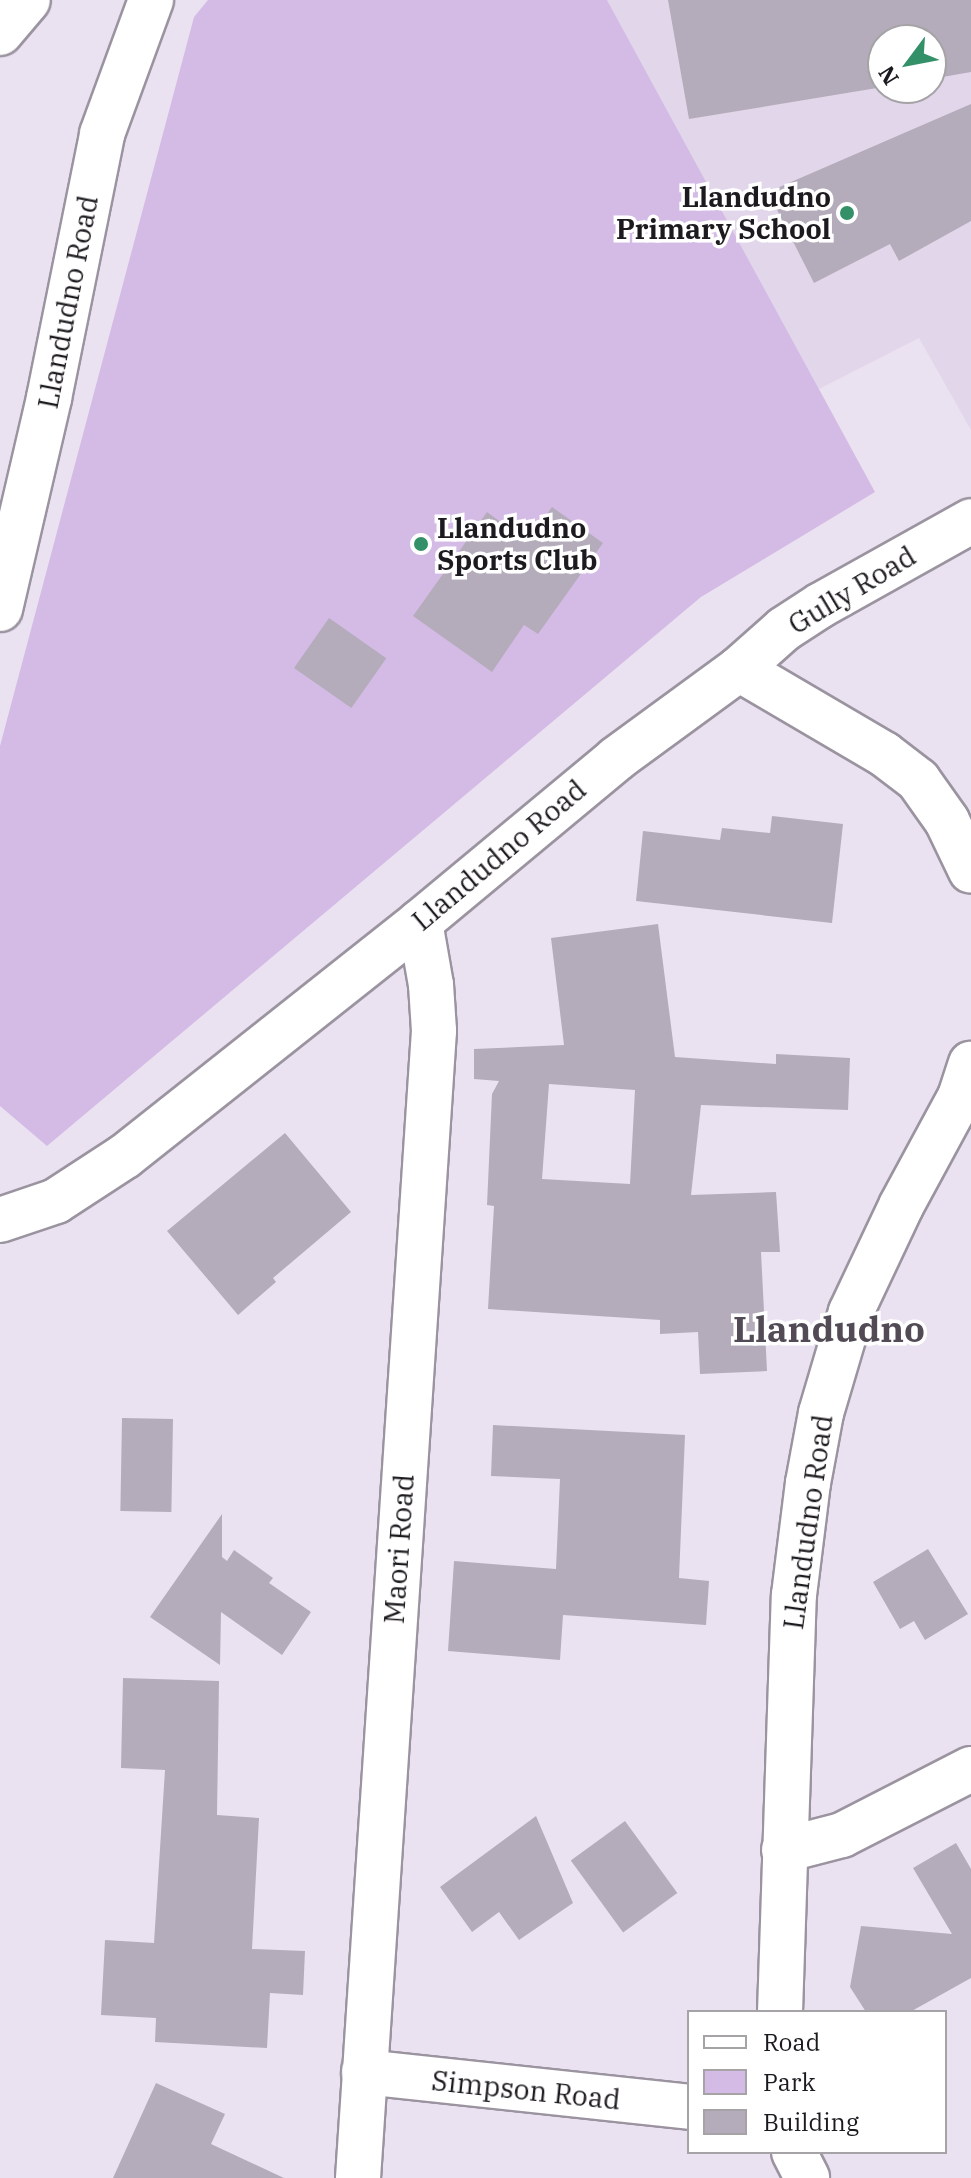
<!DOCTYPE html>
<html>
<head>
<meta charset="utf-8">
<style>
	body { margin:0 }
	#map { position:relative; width:971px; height:2178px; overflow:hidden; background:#eae2f0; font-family:"IBM Plex Serif",serif }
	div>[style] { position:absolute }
	.built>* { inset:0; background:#e2d6ea }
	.green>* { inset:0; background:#d4bbe6 }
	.building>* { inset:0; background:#b4acba; transform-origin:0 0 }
	.roads { filter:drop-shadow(2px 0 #9b94a0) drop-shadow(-2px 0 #9b94a0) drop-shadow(0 2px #9b94a0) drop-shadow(0 -2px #9b94a0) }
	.minor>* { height:44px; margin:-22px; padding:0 22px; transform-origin:22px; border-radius:22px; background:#fff }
	.dots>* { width:22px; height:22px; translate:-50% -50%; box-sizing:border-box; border:4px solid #fff; border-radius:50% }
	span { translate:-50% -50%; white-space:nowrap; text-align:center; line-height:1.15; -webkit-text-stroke:7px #fff; paint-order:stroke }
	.poi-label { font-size:28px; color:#1d1a1f; font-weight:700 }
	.right { translate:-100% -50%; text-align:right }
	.left { translate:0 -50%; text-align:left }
	.street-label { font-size:28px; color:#1d1a1f }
	.district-label { font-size:36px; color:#524b56; font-weight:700 }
	.legend { position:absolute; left:687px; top:2010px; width:260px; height:144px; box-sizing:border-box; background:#fff; border:2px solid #a5a3a5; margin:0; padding:10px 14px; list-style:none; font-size:24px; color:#1d1a1f }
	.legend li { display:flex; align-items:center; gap:16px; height:40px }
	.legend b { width:40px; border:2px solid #a5a3a5 }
	.north { position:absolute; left:867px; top:24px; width:80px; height:80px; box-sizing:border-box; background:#fff; border:2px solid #a5a3a5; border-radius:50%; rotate:238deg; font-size:22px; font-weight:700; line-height:32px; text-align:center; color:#1d1a1f }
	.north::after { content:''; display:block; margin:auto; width:28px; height:36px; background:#339068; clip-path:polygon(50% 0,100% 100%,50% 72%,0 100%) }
</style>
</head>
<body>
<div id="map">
	<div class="built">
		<i style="clip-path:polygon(evenodd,607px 0,971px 0,971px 430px,919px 338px,819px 389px,607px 0,883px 40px,931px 40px,931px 88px,883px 88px,883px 40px)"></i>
	</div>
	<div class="green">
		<i style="clip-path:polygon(208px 0,607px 0,875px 492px,701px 597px,47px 1146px,0 1106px,0 746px,194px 17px)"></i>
	</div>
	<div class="building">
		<i style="clip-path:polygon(668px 0,971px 0,971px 72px,931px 79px,931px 40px,883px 40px,883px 87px,689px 119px)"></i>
		<i style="clip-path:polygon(971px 104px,971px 221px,899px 261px,890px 244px,814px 283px,768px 192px)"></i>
		<i style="clip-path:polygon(552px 507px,603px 543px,538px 634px,524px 625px,492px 672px,413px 616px,487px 512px,527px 541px)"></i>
		<i style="left:329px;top:618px;width:70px;height:61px;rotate:35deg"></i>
		<i style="clip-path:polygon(772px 816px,843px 824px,832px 923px,636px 901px,643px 831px,720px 840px,722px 828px,770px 833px)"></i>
		<i style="clip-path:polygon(evenodd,658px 924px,675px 1057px,776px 1064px,776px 1054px,850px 1058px,848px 1110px,701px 1105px,691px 1195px,776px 1192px,780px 1252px,761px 1252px,767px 1371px,700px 1374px,698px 1332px,660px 1334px,660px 1320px,488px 1309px,494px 1206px,487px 1205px,492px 1094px,499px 1081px,474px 1079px,474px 1049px,564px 1045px,551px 938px,658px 924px,549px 1084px,635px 1090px,630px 1184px,542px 1179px,549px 1084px)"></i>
		<i style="clip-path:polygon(285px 1133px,351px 1212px,273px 1278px,276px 1282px,238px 1315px,167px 1231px)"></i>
		<i style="left:122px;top:1418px;width:51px;height:93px;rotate:1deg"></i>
		<i style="clip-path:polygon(493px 1425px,685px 1435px,679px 1578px,709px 1581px,706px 1625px,563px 1615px,560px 1660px,448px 1651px,454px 1561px,556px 1569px,560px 1479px,491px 1476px)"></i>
		<i style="clip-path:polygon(222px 1514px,222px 1557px,227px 1561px,234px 1550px,273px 1578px,269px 1583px,311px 1612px,282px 1655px,221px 1612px,220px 1665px,150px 1617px)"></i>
		<i style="clip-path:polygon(928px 1549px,968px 1614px,925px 1640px,914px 1621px,900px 1629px,873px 1582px)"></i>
		<i style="clip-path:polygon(123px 1678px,219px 1681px,217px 1815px,259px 1818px,252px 1949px,305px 1951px,303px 1995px,270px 1993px,267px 2048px,155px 2042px,156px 2018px,101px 2015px,105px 1940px,154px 1943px,165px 1770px,121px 1768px)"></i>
		<i style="clip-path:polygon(536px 1816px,573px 1903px,519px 1940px,499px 1912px,472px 1932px,440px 1887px)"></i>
		<i style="left:625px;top:1821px;width:89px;height:67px;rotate:54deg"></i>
		<i style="clip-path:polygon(956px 1843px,971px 1869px,971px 1978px,910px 2012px,866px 2012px,850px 1987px,861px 1926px,952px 1934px,913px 1868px)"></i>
		<i style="clip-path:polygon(156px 2083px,225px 2114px,211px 2144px,284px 2178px,113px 2178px)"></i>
	</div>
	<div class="roads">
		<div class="minor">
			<i style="left:0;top:33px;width:43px;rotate:-49.7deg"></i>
			<i style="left:0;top:609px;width:217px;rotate:-76.9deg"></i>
			<i style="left:49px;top:398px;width:269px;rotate:-78.6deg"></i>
			<i style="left:102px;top:134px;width:143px;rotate:-69.9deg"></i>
			<i style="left:739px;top:669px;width:60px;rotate:-41.6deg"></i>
			<i style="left:784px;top:629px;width:44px;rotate:-33deg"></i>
			<i style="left:821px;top:605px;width:172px;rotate:-29.2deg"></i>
			<i style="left:0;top:1220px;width:59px;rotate:-18.7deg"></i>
			<i style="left:56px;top:1201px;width:82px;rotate:-33.1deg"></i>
			<i style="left:125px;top:1156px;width:377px;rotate:-38.4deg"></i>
			<i style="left:420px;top:922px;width:255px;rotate:-39.7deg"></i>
			<i style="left:616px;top:759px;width:152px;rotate:-36.2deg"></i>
			<i style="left:739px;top:669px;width:168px;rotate:30.4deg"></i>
			<i style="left:884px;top:754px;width:43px;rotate:37.4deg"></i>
			<i style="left:918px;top:780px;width:50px;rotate:54.7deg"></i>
			<i style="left:947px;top:821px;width:55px;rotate:64.4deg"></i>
			<i style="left:784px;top:1850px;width:60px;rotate:-14.5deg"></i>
			<i style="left:842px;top:1835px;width:145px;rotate:-27.1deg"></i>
			<i style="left:780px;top:2012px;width:417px;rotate:-88.1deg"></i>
			<i style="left:794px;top:1595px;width:113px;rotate:-82.9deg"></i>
			<i style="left:808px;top:1483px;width:71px;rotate:-79.5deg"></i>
			<i style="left:821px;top:1413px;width:105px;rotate:-73.5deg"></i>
			<i style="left:851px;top:1312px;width:117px;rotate:-64.7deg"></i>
			<i style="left:901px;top:1206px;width:124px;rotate:-61.6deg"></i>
			<i style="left:960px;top:1097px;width:35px;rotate:-72deg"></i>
			<i style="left:364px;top:2072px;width:327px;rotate:6.1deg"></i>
			<i style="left:794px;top:2152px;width:29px;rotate:63deg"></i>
			<i style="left:358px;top:2178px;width:1150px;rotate:-86.21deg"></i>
			<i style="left:434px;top:1031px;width:46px;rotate:-93.7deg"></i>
			<i style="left:431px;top:985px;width:64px;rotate:-99.9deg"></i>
		</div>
	</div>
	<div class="dots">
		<i style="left:847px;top:213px;background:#339068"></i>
		<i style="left:421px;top:544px;background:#339068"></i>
	</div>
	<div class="poi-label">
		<span class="right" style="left:831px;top:213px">Llandudno<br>Primary School</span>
		<span class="left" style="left:437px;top:544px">Llandudno<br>Sports Club</span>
	</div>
	<div class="street-label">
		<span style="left:68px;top:302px;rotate:-79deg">Llandudno Road</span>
		<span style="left:852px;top:590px;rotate:-31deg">Gully Road</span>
		<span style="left:499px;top:855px;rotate:-40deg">Llandudno Road</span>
		<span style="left:808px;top:1522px;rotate:-82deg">Llandudno Road</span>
		<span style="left:399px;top:1549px;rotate:-86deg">Maori Road</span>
		<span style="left:526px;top:2090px;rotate:6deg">Simpson Road</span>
	</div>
	<div class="district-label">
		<span style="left:829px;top:1329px">Llandudno</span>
	</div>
	<ul class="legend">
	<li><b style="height:10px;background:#fff"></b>Road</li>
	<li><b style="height:22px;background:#d4bbe6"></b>Park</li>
	<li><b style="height:22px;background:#b4acba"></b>Building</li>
	</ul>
	<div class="north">N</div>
</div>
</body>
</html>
